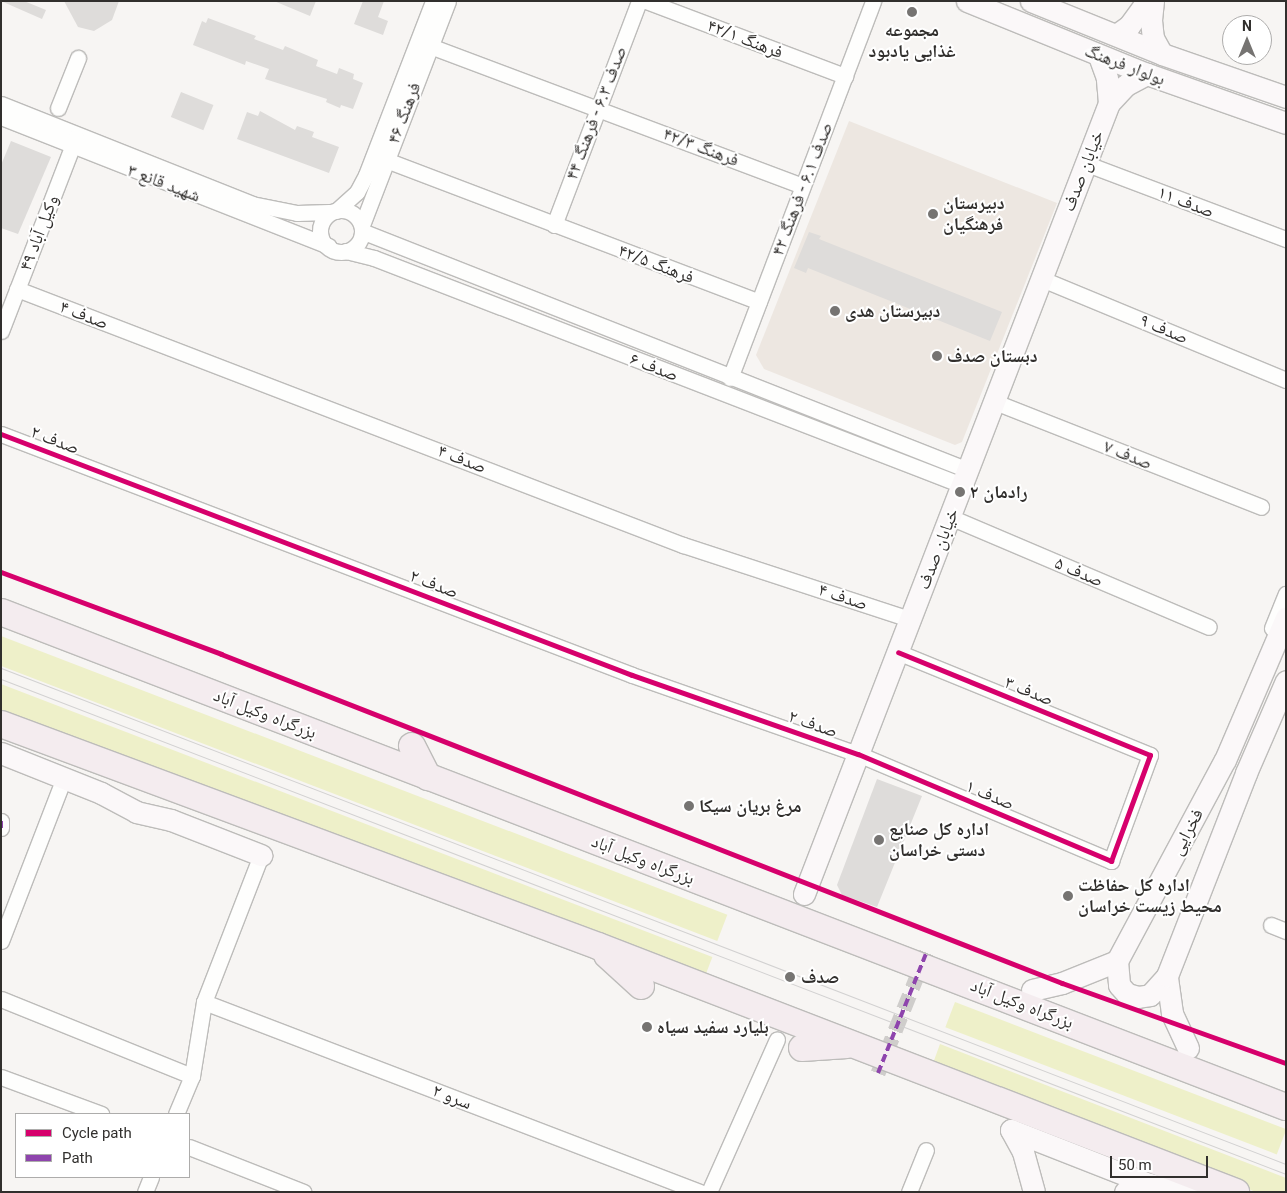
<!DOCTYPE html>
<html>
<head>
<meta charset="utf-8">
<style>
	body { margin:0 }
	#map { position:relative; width:1287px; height:1193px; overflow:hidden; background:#f7f5f3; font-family:Roboto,"Noto Naskh Arabic",sans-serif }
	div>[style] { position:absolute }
	.built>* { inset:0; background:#ede7e1 }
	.green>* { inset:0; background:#eef0c9; transform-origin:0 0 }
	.building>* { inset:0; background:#dedcda; transform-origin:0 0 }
	.street-tunnel>* { height:15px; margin-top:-7.5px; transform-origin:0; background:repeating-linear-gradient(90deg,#cfcdcb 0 15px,transparent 0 23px) }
	.roads { filter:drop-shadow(1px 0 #bdbcba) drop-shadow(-1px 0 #bdbcba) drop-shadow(0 1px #bdbcba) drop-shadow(0 -1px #bdbcba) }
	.street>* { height:15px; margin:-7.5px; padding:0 7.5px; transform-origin:7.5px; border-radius:7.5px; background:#fefefd }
	.street>.ring { margin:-7.5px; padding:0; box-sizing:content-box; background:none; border:15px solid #fefefd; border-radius:50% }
	.secondary>* { height:21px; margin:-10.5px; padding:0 10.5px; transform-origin:10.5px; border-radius:10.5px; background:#fbf8f9 }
	.highway>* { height:26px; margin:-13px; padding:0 13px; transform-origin:13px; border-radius:13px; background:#f4ecef }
	.tram>* { height:1px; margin:-0.5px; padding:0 0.5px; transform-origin:0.5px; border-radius:0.5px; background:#d2d1d1 }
	.quiet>* { height:4px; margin-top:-2px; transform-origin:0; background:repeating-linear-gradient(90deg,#8e44ad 0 8px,transparent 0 12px) }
	.cycleway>* { height:5px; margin:-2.5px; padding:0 2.5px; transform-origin:2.5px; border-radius:2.5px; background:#d6006c }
	.dots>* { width:14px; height:14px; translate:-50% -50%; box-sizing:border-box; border:2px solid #fff; border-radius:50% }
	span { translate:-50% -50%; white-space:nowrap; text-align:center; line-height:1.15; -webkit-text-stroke:4px #fff; paint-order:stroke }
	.poi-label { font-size:18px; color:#312f2d; font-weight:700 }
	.left { translate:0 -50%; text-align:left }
	.street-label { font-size:18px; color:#312f2d }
	.frame { position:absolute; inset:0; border:2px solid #312f2d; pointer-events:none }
	.legend { position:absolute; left:15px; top:1113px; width:175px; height:65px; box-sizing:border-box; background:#fff; border:1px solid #adacab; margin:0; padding:6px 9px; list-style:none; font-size:15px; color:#312f2d }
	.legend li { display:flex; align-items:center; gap:10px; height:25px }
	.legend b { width:25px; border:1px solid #adacab }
	.north { position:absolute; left:1222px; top:15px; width:50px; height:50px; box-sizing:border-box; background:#fff; border:1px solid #adacab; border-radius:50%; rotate:0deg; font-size:14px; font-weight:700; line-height:20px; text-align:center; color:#312f2d }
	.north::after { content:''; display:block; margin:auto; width:18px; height:22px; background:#767472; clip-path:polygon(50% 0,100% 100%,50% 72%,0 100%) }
	.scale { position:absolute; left:1110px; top:1156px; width:98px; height:22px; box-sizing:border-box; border:2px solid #312f2d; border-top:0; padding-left:6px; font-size:15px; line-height:18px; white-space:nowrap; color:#312f2d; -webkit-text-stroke:4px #fff; paint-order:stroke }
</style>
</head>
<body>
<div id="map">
	<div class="built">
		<i style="clip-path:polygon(849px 121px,1057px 203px,962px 442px,955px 445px,764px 369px,756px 355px)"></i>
	</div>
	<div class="green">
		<i style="left:1px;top:636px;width:778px;height:28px;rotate:21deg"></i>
		<i style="left:1px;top:684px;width:762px;height:27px;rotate:21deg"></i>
		<i style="left:955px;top:1002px;width:355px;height:27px;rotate:21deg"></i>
		<i style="clip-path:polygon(940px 1044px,1286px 1178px,1286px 1192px,1256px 1192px,932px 1066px)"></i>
	</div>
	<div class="building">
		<i style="clip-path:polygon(1px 1px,24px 1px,46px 10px,42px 19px)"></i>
		<i style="clip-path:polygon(64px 1px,119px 1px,112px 20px,94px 31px,78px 27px)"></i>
		<i style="clip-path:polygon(274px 1px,316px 1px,310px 16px)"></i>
		<i style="clip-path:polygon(363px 1px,384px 1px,378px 17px,388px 21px,383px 35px,354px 24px)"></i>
		<i style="clip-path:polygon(208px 18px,256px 36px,254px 39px,283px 50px,285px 46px,318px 60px,316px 66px,337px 74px,339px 68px,354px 74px,353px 79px,363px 83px,353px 109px,341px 105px,340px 108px,326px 102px,327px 99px,265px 79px,269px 69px,246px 61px,245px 65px,193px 45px,202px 21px,206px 23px)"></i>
		<i style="left:181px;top:92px;width:35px;height:27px;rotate:22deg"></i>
		<i style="clip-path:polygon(260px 111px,295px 130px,297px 126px,314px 132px,312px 137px,339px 147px,329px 173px,237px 139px,247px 112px,258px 116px)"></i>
		<i style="clip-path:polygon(11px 141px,51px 157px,18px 234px,1px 228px,1px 165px)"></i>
		<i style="clip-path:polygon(809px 232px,821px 236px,819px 239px,1002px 312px,990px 341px,808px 268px,806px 273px,794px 268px)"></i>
		<i style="clip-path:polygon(877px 779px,922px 796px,877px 907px,842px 895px,837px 885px)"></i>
	</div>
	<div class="street-tunnel">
		<i style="left:878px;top:1073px;width:131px;rotate:-68.1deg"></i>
	</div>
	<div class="roads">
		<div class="street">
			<i style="left:646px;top:1px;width:213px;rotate:20.7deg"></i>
			<i style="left:430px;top:46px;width:398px;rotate:20.6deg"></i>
			<i style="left:1px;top:104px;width:270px;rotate:21.7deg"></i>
			<i style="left:252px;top:204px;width:46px;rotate:11.3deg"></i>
			<i style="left:297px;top:213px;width:32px;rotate:-2deg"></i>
			<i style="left:58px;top:108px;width:54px;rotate:-68.2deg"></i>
			<i style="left:1px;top:117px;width:352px;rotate:21.5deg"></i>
			<i style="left:386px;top:160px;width:399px;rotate:20.8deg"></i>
			<i style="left:1087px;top:164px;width:213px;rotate:20.7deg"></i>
			<i class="ring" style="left:320px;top:210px;width:27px;height:27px"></i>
			<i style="left:336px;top:211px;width:28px;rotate:-42deg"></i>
			<i style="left:357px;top:192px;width:19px;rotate:-62deg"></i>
			<i style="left:366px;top:175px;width:186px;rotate:-68.9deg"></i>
			<i style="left:362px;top:225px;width:240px;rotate:-69deg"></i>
			<i style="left:554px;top:225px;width:240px;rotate:-69.2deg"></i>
			<i style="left:364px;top:232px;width:649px;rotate:21.51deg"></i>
			<i style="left:346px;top:251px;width:29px;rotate:14deg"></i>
			<i style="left:374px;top:258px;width:630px;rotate:21.11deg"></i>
			<i style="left:1042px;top:279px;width:264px;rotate:22.5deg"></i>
			<i style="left:17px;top:289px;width:714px;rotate:21.03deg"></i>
			<i style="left:683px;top:545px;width:239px;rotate:18.1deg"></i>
			<i style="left:1px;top:331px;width:208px;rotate:-68.9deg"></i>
			<i style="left:730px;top:378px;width:403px;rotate:-69.2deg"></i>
			<i style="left:995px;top:402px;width:286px;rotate:21.5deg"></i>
			<i style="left:1px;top:434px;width:675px;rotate:20.9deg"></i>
			<i style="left:632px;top:675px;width:239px;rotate:19.3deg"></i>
			<i style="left:858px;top:754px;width:275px;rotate:22.9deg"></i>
			<i style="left:1111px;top:861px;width:113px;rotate:-69.8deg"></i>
			<i style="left:1150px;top:755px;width:272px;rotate:-157.8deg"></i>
			<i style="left:950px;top:517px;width:281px;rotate:23deg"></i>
			<i style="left:1272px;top:628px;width:37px;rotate:-68deg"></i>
			<i style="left:1px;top:821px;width:7px;rotate:90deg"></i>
			<i style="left:1271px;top:925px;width:16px;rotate:22deg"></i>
			<i style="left:1px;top:941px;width:175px;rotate:-68.9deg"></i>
			<i style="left:1px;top:999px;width:206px;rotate:22deg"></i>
			<i style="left:204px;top:1002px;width:531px;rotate:20.96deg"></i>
			<i style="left:1px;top:1077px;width:107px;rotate:20.3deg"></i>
			<i style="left:176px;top:1114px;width:41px;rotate:-67.2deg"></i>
			<i style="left:192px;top:1076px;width:75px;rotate:-80.8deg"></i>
			<i style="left:204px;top:1002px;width:158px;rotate:-68.8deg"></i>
			<i style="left:189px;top:1147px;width:123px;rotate:21.4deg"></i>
			<i style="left:145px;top:1192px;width:16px;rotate:-68deg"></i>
			<i style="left:709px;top:1192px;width:167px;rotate:-66deg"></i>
			<i style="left:909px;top:1192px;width:45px;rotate:-68deg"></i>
		</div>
		<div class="secondary">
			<i style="left:967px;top:1px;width:194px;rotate:22.1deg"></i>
			<i style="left:1147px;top:74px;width:147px;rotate:19.4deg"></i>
			<i style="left:1031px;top:1px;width:141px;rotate:22deg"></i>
			<i style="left:1162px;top:54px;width:131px;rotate:19.1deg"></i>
			<i style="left:1153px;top:1px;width:19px;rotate:96deg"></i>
			<i style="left:1151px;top:20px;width:18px;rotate:84deg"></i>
			<i style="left:1153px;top:38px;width:18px;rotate:61deg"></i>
			<i style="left:1116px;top:35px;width:16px;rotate:-35deg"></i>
			<i style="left:1129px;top:26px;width:31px;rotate:-54deg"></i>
			<i style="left:1109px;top:103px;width:25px;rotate:-47deg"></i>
			<i style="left:1126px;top:85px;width:24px;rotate:-28deg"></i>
			<i style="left:1px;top:753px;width:108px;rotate:21.8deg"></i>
			<i style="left:101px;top:793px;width:40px;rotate:28deg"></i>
			<i style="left:136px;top:812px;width:36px;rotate:13deg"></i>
			<i style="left:171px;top:820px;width:97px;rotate:21.3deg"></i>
			<i style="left:804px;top:894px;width:848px;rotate:-68.91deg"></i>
			<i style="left:1109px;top:103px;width:25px;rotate:-95deg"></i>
			<i style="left:1107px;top:78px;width:23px;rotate:-110deg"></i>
			<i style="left:1117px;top:961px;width:24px;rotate:85deg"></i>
			<i style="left:1119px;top:985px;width:12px;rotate:48deg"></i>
			<i style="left:1127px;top:994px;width:11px;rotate:15deg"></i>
			<i style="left:1138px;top:997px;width:12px;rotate:-9deg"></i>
			<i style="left:1150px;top:995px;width:25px;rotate:-48deg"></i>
			<i style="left:1032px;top:990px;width:31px;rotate:-13deg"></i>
			<i style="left:1062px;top:983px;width:59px;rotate:-21.8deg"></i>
			<i style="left:1117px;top:961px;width:228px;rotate:-61.8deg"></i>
			<i style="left:1225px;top:760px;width:155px;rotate:-66.8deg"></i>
			<i style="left:1188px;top:1048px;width:38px;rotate:-115deg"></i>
			<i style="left:1172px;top:1013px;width:37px;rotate:-98deg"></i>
			<i style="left:1167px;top:976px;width:218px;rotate:-68.7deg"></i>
			<i style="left:1246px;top:773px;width:100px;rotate:-66.5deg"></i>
			<i style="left:1011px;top:1130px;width:148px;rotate:21.4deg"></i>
			<i style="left:1011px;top:1130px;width:25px;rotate:61deg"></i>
			<i style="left:1023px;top:1152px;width:41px;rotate:74.6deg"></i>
			<i style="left:1125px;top:1192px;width:25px;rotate:-18deg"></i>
			<i style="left:1149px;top:1184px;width:39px;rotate:12deg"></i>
		</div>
		<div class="highway">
			<i style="left:1px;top:612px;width:1377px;rotate:21.07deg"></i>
			<i style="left:1px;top:724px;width:637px;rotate:20.4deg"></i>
			<i style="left:598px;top:946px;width:684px;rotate:21.09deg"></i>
			<i style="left:412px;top:746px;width:35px;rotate:63deg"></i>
			<i style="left:607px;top:955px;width:46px;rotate:42.4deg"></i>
			<i style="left:802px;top:1048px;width:45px;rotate:-3.8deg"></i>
		</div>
	</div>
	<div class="tram">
		<i style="left:1px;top:668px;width:1377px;rotate:21.11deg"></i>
		<i style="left:1px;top:679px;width:1377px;rotate:21.07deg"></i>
	</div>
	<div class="quiet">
		<i style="left:1px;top:821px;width:7px;rotate:90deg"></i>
		<i style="left:878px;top:1073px;width:131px;rotate:-68.1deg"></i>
	</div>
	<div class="cycleway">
		<i style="left:1px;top:434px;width:675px;rotate:20.9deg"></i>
		<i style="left:632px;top:675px;width:239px;rotate:19.3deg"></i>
		<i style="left:858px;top:754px;width:275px;rotate:22.9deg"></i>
		<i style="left:1111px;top:861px;width:113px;rotate:-69.8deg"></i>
		<i style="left:1150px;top:755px;width:272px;rotate:-157.8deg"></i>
		<i style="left:1px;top:572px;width:235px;rotate:20.4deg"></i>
		<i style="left:221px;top:654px;width:903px;rotate:21.37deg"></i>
		<i style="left:1062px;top:983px;width:238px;rotate:19.7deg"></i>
	</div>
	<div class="dots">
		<i style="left:912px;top:12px;background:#767472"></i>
		<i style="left:933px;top:214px;background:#767472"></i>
		<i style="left:835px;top:311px;background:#767472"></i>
		<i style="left:937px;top:356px;background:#767472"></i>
		<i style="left:960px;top:492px;background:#767472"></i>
		<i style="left:689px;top:806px;background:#767472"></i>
		<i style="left:879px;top:840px;background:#767472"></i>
		<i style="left:1068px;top:896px;background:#767472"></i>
		<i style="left:790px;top:977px;background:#767472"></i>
		<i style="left:647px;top:1027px;background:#767472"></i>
	</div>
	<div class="poi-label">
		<span style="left:912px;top:41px">مجموعه<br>غذایی یادبود</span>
		<span class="left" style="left:943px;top:214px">دبیرستان<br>فرهنگیان</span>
		<span class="left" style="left:845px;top:311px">دبیرستان هدی</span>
		<span class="left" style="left:947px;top:356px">دبستان صدف</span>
		<span class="left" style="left:970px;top:492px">رادمان ۲</span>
		<span class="left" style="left:699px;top:806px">مرغ بریان سیکا</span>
		<span class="left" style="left:889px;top:840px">اداره کل صنایع<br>دستی خراسان</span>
		<span class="left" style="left:1078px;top:896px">اداره کل حفاظت<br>محیط زیست خراسان</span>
		<span class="left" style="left:801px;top:977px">صدف</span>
		<span class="left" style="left:657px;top:1027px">بلیارد سفید سیاه</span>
	</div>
	<div class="street-label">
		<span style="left:745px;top:39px;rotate:21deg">فرهنگ ۴۲/۱</span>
		<span style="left:1125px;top:65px;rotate:21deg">بولوار فرهنگ</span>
		<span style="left:404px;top:113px;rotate:-69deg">فرهنگ ۴۶</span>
		<span style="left:596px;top:113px;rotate:-69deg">صدف ۶.۳ - فرهنگ ۴۴</span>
		<span style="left:701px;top:147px;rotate:21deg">فرهنگ ۴۲/۳</span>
		<span style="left:1083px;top:171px;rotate:-69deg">خیابان صدف</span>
		<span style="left:164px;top:183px;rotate:21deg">شهید قانع ۳</span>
		<span style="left:802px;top:189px;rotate:-69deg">صدف ۶.۱ - فرهنگ ۴۲</span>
		<span style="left:1186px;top:202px;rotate:21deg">صدف ۱۱</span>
		<span style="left:39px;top:233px;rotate:-69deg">وکیل آباد ۴۹</span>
		<span style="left:656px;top:264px;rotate:21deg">فرهنگ ۴۲/۵</span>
		<span style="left:84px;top:315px;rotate:21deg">صدف ۴</span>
		<span style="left:1164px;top:329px;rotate:23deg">صدف ۹</span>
		<span style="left:654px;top:367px;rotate:21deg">صدف ۶</span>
		<span style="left:55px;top:440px;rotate:21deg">صدف ۲</span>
		<span style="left:1128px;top:455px;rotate:22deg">صدف ۷</span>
		<span style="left:462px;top:459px;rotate:21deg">صدف ۴</span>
		<span style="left:938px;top:549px;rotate:-69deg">خیابان صدف</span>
		<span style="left:1079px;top:572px;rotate:23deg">صدف ۵</span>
		<span style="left:434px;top:584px;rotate:21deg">صدف ۲</span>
		<span style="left:843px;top:597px;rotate:18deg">صدف ۴</span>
		<span style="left:1029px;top:691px;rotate:22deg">صدف ۳</span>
		<span style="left:265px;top:714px;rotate:21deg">بزرگراه وکیل آباد</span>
		<span style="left:813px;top:724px;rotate:19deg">صدف ۲</span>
		<span style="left:990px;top:795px;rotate:23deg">صدف ۱</span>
		<span style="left:1187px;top:832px;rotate:-62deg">فخرایی</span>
		<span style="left:643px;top:860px;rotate:21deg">بزرگراه وکیل آباد</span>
		<span style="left:1022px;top:1004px;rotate:21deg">بزرگراه وکیل آباد</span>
		<span style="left:452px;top:1097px;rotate:21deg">سرو ۲</span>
	</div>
	<div class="frame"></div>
	<ul class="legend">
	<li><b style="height:6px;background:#d6006c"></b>Cycle path</li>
	<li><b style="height:6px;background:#8e44ad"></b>Path</li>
	</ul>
	<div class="north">N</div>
	<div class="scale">50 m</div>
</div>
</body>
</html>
